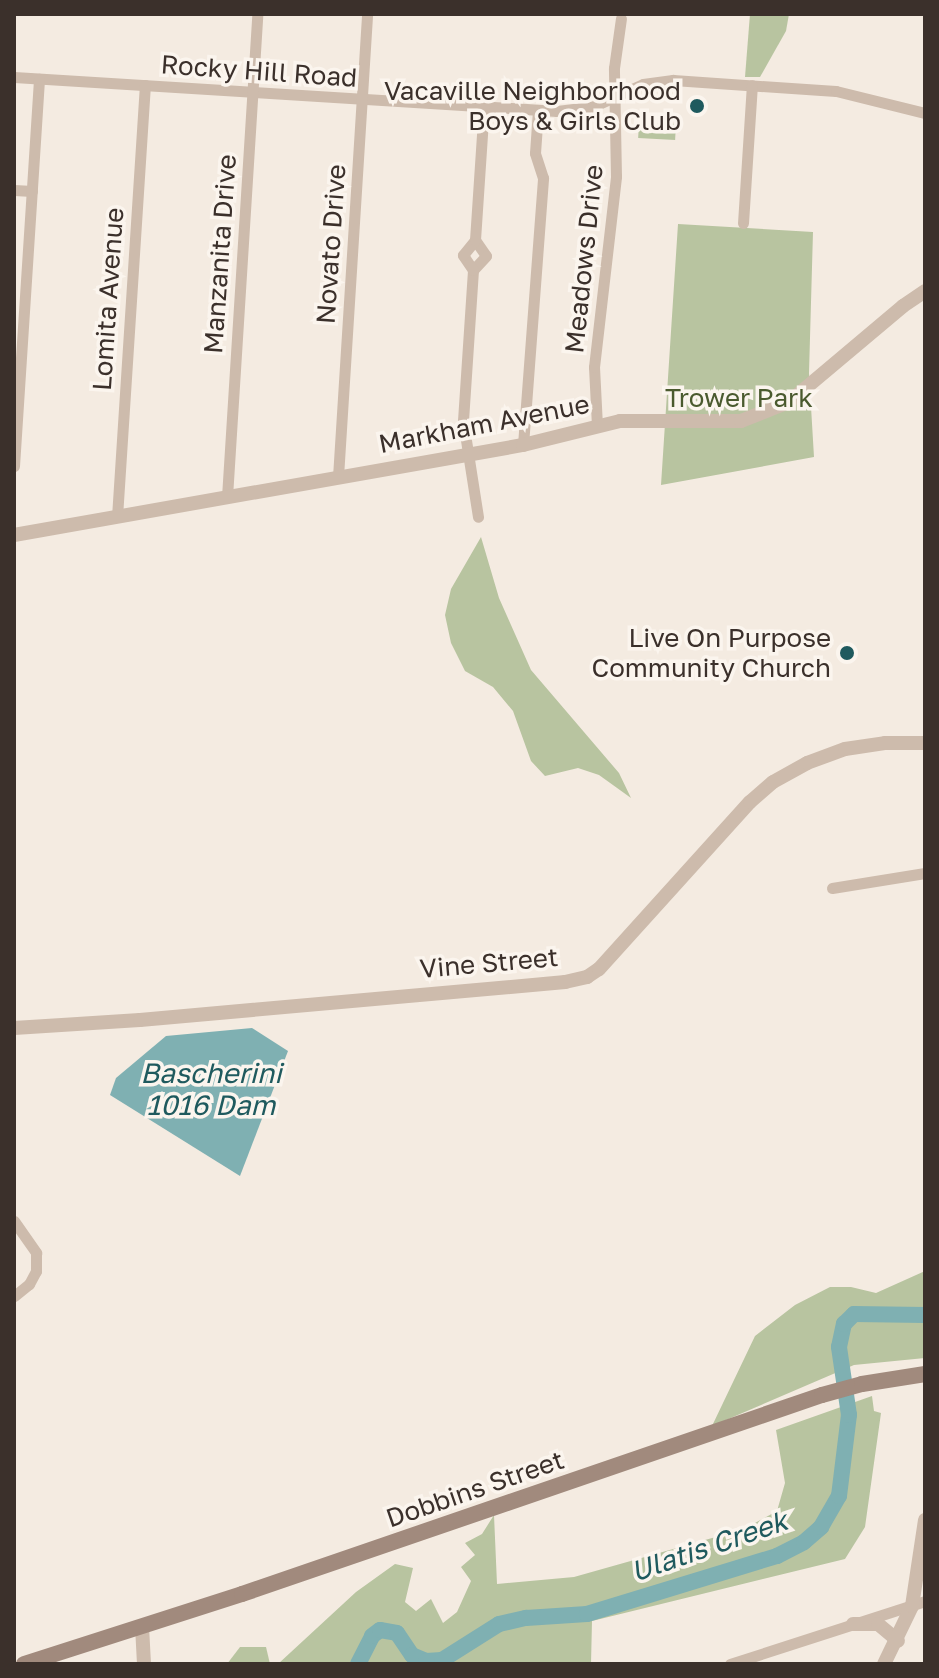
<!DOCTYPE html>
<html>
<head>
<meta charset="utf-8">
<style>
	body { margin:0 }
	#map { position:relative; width:939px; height:1678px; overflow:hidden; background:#f4ebe1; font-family:"Golos Text",sans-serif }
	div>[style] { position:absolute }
	.green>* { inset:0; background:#b8c4a0; transform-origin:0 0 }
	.water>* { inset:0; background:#7fb0b2 }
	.river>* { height:16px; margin:-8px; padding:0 8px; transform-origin:8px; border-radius:8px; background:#7fb0b2 }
	.minor>* { height:11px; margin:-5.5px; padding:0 5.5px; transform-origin:5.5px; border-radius:5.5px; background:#cdbbac }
	.tertiary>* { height:14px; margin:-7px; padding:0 7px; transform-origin:7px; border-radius:7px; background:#cdbbac }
	.secondary>* { height:16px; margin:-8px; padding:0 8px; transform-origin:8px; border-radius:8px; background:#a18a7d }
	.dots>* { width:22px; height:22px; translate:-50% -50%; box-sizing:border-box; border:4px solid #fbf5ee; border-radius:50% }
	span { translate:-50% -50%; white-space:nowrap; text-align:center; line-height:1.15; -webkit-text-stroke:7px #fbf5ee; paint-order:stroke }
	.street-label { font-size:26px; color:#3b302b }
	.poi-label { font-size:26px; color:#3b302b }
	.right { translate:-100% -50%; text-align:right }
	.park-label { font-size:26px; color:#4a5a2e }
	.water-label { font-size:28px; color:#1f5a5e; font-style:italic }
	.frame { position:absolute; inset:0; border:16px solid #3b302b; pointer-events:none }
</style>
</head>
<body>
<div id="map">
	<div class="green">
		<i style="clip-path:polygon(750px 14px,789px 14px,786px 31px,760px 77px,745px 77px)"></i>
		<i style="left:639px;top:122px;width:37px;height:16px;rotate:3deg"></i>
		<i style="clip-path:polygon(678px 224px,813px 232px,809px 373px,814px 457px,661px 485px)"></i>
		<i style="clip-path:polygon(481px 537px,499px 598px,531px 670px,619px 773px,631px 798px,599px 775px,578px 768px,545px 776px,531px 761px,513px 711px,493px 687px,465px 671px,451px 643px,445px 615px,451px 589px)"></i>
		<i style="clip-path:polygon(925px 1271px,925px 1358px,854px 1365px,712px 1426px,755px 1336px,795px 1305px,830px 1287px,851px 1287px,876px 1293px)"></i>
		<i style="clip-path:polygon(872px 1396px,874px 1411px,881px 1413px,865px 1527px,845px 1559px,592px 1621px,591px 1664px,278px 1664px,356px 1592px,395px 1564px,413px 1568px,405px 1602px,416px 1611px,431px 1599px,443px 1623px,457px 1612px,471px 1581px,461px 1567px,475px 1555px,465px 1543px,482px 1534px,494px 1515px,497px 1584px,574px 1577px,744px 1529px,777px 1511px,785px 1483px,776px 1430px)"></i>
		<i style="clip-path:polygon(240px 1647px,266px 1647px,270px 1664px,227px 1664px)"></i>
	</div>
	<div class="water">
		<i style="clip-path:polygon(252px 1028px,288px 1051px,240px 1176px,110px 1095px,116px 1078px,166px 1036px)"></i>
	</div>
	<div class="river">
		<i style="left:358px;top:1664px;width:31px;rotate:-63deg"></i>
		<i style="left:372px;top:1636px;width:10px;rotate:-37deg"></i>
		<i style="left:380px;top:1630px;width:17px;rotate:10deg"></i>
		<i style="left:397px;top:1633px;width:27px;rotate:56deg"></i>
		<i style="left:412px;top:1655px;width:15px;rotate:23deg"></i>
		<i style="left:426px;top:1661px;width:16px;rotate:-4deg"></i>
		<i style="left:442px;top:1660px;width:67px;rotate:-32.3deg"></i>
		<i style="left:499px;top:1624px;width:28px;rotate:-13deg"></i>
		<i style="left:526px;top:1618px;width:61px;rotate:-3.8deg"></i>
		<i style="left:587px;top:1614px;width:199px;rotate:-17deg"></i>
		<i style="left:777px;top:1556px;width:30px;rotate:-27deg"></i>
		<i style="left:804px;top:1542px;width:23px;rotate:-41deg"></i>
		<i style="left:821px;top:1527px;width:36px;rotate:-60deg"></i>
		<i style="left:839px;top:1496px;width:82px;rotate:-83deg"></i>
		<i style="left:849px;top:1415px;width:69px;rotate:-98.4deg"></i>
		<i style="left:839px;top:1347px;width:24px;rotate:-78deg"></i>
		<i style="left:844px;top:1324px;width:14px;rotate:-45deg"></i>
		<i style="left:854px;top:1314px;width:71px;rotate:0.8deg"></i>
	</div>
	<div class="minor">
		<i style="left:14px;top:77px;width:544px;rotate:3.58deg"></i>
		<i style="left:557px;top:111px;width:35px;rotate:-7deg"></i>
		<i style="left:592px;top:107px;width:56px;rotate:-24.3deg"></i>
		<i style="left:643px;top:84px;width:30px;rotate:-8deg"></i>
		<i style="left:673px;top:80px;width:163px;rotate:3.9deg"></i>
		<i style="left:836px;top:91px;width:92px;rotate:13.9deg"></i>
		<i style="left:14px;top:190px;width:18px;rotate:3deg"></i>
		<i style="left:743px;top:223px;width:138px;rotate:-86.3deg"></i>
		<i style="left:475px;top:240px;width:19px;rotate:55deg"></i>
		<i style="left:486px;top:256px;width:19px;rotate:133deg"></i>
		<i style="left:473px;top:270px;width:151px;rotate:93.8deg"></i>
		<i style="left:463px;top:421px;width:97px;rotate:81.1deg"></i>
		<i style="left:473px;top:270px;width:18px;rotate:-124deg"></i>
		<i style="left:463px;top:255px;width:19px;rotate:-51deg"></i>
		<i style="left:475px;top:240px;width:134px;rotate:-86.2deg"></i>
		<i style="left:597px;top:426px;width:59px;rotate:-92.9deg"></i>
		<i style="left:594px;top:367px;width:192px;rotate:-83.4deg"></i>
		<i style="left:616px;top:176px;width:108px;rotate:-91.1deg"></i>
		<i style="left:614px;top:68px;width:50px;rotate:-82deg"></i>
		<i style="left:523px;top:445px;width:268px;rotate:-85.7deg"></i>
		<i style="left:543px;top:178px;width:26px;rotate:-108deg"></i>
		<i style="left:535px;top:153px;width:43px;rotate:-86deg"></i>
		<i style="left:14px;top:466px;width:388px;rotate:-86.3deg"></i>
		<i style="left:338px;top:477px;width:464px;rotate:-86.4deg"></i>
		<i style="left:227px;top:497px;width:484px;rotate:-86.4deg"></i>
		<i style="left:117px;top:517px;width:433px;rotate:-86.3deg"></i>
		<i style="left:832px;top:888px;width:94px;rotate:-9.2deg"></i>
		<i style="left:14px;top:1221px;width:39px;rotate:55deg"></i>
		<i style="left:36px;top:1253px;width:18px;rotate:90deg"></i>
		<i style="left:36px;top:1271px;width:15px;rotate:118deg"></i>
		<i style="left:29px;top:1284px;width:19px;rotate:141deg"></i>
		<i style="left:730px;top:1664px;width:205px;rotate:-17.9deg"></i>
	</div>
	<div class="tertiary">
		<i style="left:14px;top:535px;width:517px;rotate:-10.03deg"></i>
		<i style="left:523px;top:445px;width:100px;rotate:-13.9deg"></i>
		<i style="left:620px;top:421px;width:121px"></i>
		<i style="left:741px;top:421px;width:52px;rotate:-21.6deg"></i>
		<i style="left:789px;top:402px;width:149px;rotate:-40.1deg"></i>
		<i style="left:903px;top:306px;width:27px;rotate:-34deg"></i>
		<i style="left:14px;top:1028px;width:126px;rotate:-3.6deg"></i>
		<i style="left:140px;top:1020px;width:427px;rotate:-5.1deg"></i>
		<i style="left:565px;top:982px;width:23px;rotate:-13deg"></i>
		<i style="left:587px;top:977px;width:14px;rotate:-34deg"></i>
		<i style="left:599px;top:969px;width:225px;rotate:-47.9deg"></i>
		<i style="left:750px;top:802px;width:30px;rotate:-41deg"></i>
		<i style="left:773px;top:782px;width:39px;rotate:-29deg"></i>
		<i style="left:807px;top:763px;width:40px;rotate:-20.2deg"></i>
		<i style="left:845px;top:749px;width:40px;rotate:-8.5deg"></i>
		<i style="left:885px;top:743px;width:40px"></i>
		<i style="left:853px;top:1624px;width:25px"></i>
		<i style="left:878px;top:1624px;width:26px;rotate:40deg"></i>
		<i style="left:142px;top:1626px;width:38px;rotate:87deg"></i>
		<i style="left:884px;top:1664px;width:64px;rotate:-64.2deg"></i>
		<i style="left:912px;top:1606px;width:87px;rotate:-81.4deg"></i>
	</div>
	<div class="secondary">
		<i style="left:24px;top:1664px;width:229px;rotate:-17.8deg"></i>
		<i style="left:242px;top:1594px;width:613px;rotate:-18.94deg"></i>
		<i style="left:822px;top:1395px;width:41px;rotate:-15.4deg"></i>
		<i style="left:862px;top:1384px;width:64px;rotate:-9deg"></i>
	</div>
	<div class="dots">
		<i style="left:697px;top:106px;background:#1f5a5e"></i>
		<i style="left:847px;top:653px;background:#1f5a5e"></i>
	</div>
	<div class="street-label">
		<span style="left:259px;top:71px;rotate:4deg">Rocky Hill Road</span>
		<span style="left:331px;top:244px;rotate:-86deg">Novato Drive</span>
		<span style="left:220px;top:254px;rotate:-86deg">Manzanita Drive</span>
		<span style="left:584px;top:259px;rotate:-84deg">Meadows Drive</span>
		<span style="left:108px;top:299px;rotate:-86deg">Lomita Avenue</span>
		<span style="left:484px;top:424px;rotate:-11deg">Markham Avenue</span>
		<span style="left:489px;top:963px;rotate:-5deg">Vine Street</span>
		<span style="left:475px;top:1489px;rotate:-19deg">Dobbins Street</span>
	</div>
	<div class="poi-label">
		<span class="right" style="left:681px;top:106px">Vacaville Neighborhood<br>Boys &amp; Girls Club</span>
		<span class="right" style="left:831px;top:653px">Live On Purpose<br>Community Church</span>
	</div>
	<div class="park-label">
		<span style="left:739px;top:398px">Trower Park</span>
	</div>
	<div class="water-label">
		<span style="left:211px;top:1089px">Bascherini<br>1016 Dam</span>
		<span style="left:709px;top:1546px;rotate:-19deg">Ulatis Creek</span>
	</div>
	<div class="frame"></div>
</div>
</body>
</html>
